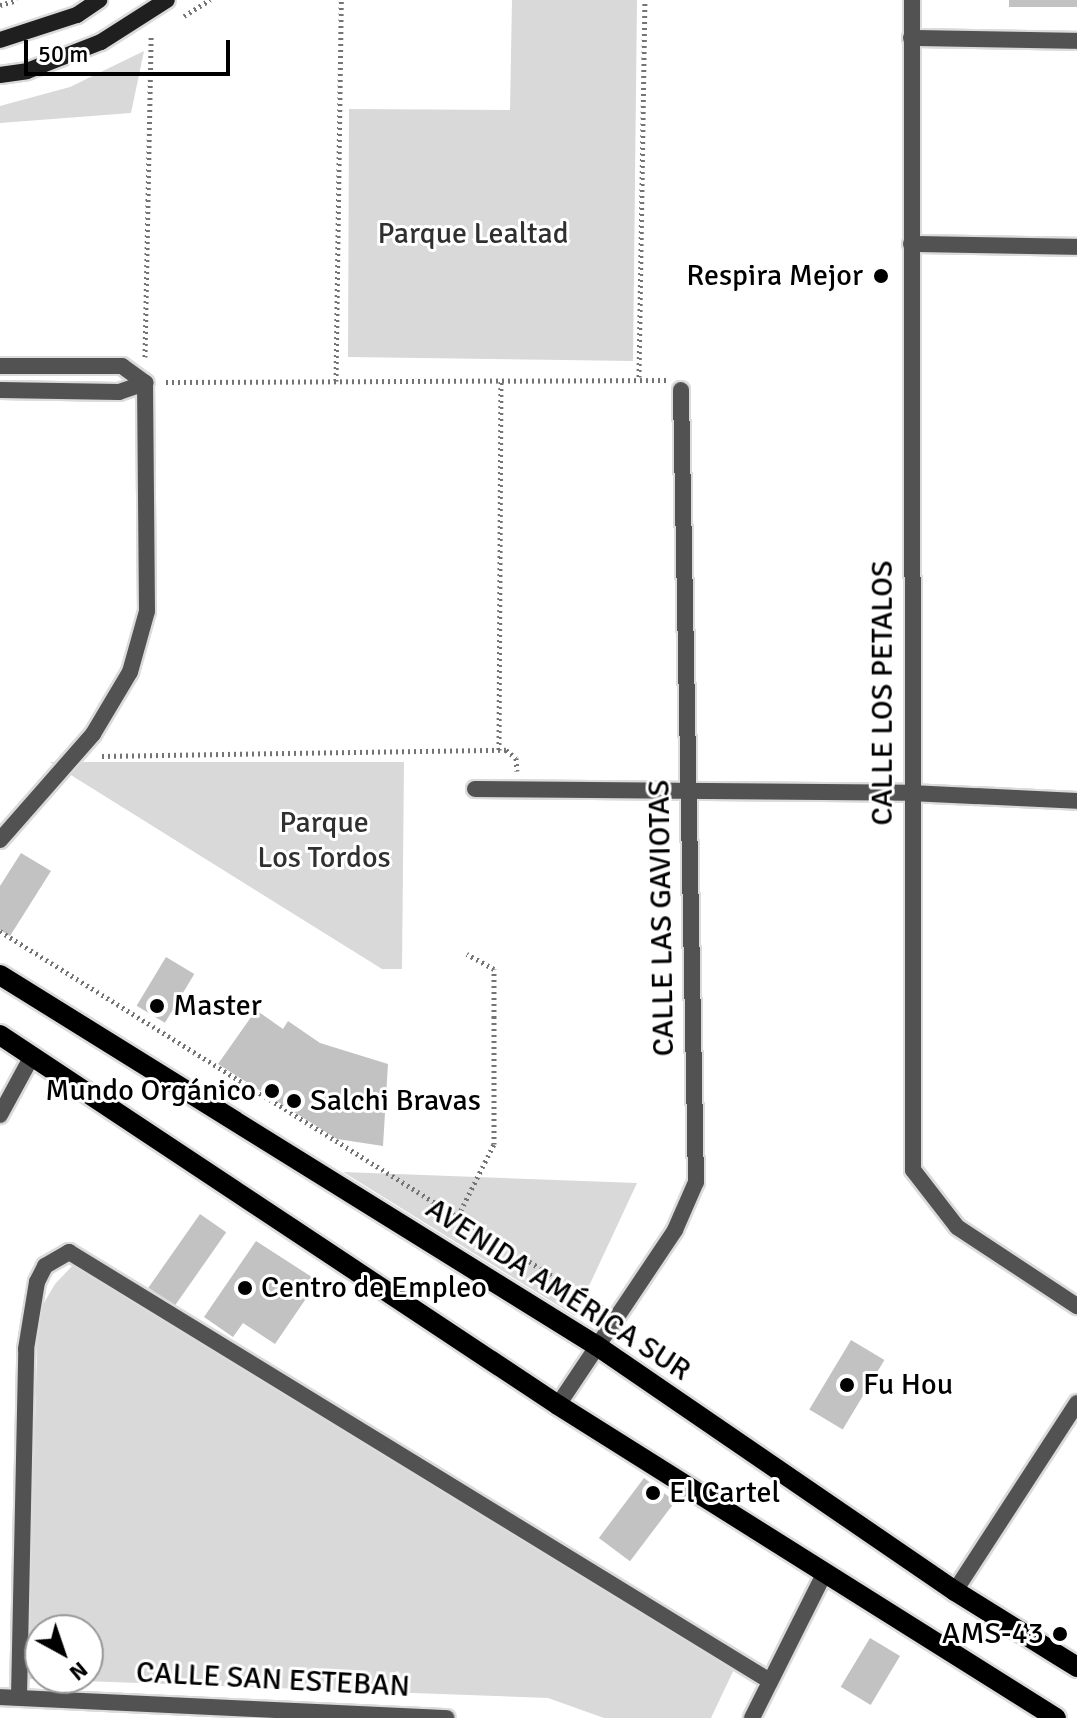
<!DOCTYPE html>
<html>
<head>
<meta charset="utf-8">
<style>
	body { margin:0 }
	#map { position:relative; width:1077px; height:1718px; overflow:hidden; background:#fff; font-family:Signika,sans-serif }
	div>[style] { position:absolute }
	.green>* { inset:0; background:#d9d9d9 }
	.building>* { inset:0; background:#c2c2c2; transform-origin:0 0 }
	.path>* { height:5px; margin-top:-2.5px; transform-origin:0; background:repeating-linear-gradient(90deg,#747474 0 2px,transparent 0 6px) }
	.roads { filter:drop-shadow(2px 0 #dbdbdb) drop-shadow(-2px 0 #dbdbdb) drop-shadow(0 2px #dbdbdb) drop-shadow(0 -2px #dbdbdb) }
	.street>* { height:16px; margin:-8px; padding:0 8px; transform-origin:8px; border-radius:8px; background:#525252 }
	.secondary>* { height:16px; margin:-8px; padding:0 8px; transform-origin:8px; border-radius:8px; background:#1f1f1f }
	.primary>* { height:20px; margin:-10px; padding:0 10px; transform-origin:10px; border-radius:10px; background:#000 }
	.dots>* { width:22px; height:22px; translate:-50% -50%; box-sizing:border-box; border:4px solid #fff; border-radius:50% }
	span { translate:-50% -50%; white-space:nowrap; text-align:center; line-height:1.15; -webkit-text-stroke:6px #fff; paint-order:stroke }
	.park-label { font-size:30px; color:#303030 }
	.poi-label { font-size:30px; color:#000 }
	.right { translate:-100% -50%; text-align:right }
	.left { translate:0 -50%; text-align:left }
	.street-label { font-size:30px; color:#000 }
	.north { position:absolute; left:24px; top:1614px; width:80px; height:80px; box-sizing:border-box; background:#fff; border:2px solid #999; border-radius:50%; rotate:140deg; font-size:22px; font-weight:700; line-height:32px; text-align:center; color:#000 }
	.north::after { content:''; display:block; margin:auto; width:28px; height:36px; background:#000; clip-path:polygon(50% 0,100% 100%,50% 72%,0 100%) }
	.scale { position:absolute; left:24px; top:40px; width:206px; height:36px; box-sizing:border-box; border:4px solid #000; border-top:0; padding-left:10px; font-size:24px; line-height:28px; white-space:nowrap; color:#000; -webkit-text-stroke:6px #fff; paint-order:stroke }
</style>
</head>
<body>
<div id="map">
	<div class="green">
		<i style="clip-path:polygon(512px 0,637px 0,633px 361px,348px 357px,349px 109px,510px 110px)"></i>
		<i style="clip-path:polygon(144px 51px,131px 113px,0 123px,0 106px,70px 87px)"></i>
		<i style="clip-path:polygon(50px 762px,404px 762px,402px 969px,382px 969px)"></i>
		<i style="clip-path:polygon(343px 1172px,637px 1183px,575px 1316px)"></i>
		<i style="clip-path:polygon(evenodd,77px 1261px,737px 1663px,711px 1718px,604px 1718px,548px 1698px,28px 1679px,38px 1313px,55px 1284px,77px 1261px,40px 1630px,88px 1630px,88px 1678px,40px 1678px,40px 1630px)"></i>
	</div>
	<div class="building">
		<i style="left:1009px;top:0;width:68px;height:7px"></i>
		<i style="clip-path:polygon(21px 853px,51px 871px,10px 936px,0 930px,0 886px)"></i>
		<i style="left:166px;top:957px;width:33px;height:57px;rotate:31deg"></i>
		<i style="clip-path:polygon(256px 1010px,283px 1029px,288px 1021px,320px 1043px,388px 1064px,383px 1146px,337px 1139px,218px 1064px)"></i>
		<i style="left:200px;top:1214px;width:32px;height:90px;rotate:35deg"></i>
		<i style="clip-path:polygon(256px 1241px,318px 1281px,275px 1344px,243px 1323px,233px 1337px,204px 1317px)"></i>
		<i style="left:851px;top:1340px;width:39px;height:81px;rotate:31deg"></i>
		<i style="left:644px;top:1478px;width:39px;height:75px;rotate:37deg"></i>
		<i style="left:870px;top:1638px;width:35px;height:57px;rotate:31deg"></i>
	</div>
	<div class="path">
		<i style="left:0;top:5px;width:18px;rotate:-16deg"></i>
		<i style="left:184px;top:16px;width:31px;rotate:-32deg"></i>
		<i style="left:145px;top:357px;width:322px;rotate:-88.9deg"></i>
		<i style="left:639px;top:377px;width:377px;rotate:-89.1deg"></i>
		<i style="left:336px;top:381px;width:381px;rotate:-89.2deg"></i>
		<i style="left:166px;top:382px;width:501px;rotate:-0.23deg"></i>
		<i style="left:499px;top:750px;width:371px;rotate:-89.7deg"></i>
		<i style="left:102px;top:756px;width:404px;rotate:-0.9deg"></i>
		<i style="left:506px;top:750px;width:13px;rotate:39deg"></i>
		<i style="left:516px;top:758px;width:13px;rotate:86deg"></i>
		<i style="left:0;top:931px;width:710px;rotate:31.99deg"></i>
		<i style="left:458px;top:1216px;width:80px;rotate:-63.4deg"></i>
		<i style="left:494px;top:1144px;width:175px;rotate:-90deg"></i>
		<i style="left:494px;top:969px;width:31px;rotate:-151deg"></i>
	</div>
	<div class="roads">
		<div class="street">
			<i style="left:912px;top:0;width:1170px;rotate:89.95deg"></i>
			<i style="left:913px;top:1170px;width:72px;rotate:52.3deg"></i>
			<i style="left:957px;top:1227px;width:144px;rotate:33.4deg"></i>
			<i style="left:911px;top:38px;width:166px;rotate:1deg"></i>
			<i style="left:911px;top:244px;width:166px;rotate:1deg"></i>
			<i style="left:0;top:366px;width:122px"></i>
			<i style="left:122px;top:366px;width:29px;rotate:36deg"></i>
			<i style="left:0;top:390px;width:119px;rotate:1deg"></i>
			<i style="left:119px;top:392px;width:28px;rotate:-19deg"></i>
			<i style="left:475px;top:789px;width:435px;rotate:0.5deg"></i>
			<i style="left:910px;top:793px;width:167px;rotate:2.7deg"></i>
			<i style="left:0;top:840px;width:141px;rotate:-48.7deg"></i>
			<i style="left:93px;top:734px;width:72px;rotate:-59.2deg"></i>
			<i style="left:130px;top:672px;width:63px;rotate:-74.4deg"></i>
			<i style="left:147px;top:611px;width:228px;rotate:-90.5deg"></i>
			<i style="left:0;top:1115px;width:67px;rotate:-61.5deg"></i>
			<i style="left:558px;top:1405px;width:211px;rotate:-56.2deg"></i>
			<i style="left:675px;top:1230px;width:52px;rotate:-66.4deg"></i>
			<i style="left:696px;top:1182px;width:792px;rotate:-91.09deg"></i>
			<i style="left:955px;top:1591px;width:224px;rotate:-57deg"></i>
			<i style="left:0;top:1697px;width:447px;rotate:2.7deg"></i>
			<i style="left:19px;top:1697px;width:348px;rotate:-88.8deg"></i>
			<i style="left:26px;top:1349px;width:68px;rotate:-80.7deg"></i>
			<i style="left:37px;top:1282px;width:18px;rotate:-63deg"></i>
			<i style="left:45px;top:1266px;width:28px;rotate:-30deg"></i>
			<i style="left:69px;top:1252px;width:822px;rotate:31.47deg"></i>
			<i style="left:752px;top:1718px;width:161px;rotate:-63.4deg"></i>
		</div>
		<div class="secondary">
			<i style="left:0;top:40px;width:81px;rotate:-18deg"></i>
			<i style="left:77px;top:15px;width:27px;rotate:-34deg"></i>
			<i style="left:0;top:75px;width:27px;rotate:-8deg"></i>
			<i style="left:27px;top:71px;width:79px;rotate:-21.4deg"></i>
			<i style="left:101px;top:42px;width:78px;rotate:-32.5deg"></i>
		</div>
		<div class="primary">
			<i style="left:0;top:975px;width:703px;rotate:31.86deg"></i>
			<i style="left:597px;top:1346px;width:434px;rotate:34.4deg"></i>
			<i style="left:955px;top:1591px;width:144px;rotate:31.9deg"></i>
			<i style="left:0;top:1035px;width:670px;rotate:33.55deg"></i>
			<i style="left:558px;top:1405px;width:588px;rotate:32.15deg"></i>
		</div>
	</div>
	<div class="dots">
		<i style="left:881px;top:276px;background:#000"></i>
		<i style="left:157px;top:1006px;background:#000"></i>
		<i style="left:272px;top:1091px;background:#000"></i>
		<i style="left:294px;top:1101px;background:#000"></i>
		<i style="left:245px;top:1288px;background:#000"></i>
		<i style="left:847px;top:1385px;background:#000"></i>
		<i style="left:653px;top:1493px;background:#000"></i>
		<i style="left:1060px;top:1634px;background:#000"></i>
	</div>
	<div class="park-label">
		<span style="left:473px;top:234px">Parque Lealtad</span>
		<span style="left:324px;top:840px">Parque<br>Los Tordos</span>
	</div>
	<div class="poi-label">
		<span class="right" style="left:863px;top:276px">Respira Mejor</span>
		<span class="left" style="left:173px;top:1006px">Master</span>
		<span class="right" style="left:256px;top:1091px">Mundo Orgánico</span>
		<span class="left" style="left:310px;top:1101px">Salchi Bravas</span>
		<span class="left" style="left:261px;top:1288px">Centro de Empleo</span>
		<span class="left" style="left:863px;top:1385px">Fu Hou</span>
		<span class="left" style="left:669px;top:1493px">El Cartel</span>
		<span class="right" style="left:1044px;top:1634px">AMS-43</span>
	</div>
	<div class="street-label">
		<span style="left:883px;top:693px;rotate:-90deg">CALLE LOS PETALOS</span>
		<span style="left:662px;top:918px;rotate:-91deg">CALLE LAS GAVIOTAS</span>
		<span style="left:558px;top:1290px;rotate:33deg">AVENIDA AMÉRICA SUR</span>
		<span style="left:273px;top:1680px;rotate:3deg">CALLE SAN ESTEBAN</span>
	</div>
	<div class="north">N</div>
	<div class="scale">50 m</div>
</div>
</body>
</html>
